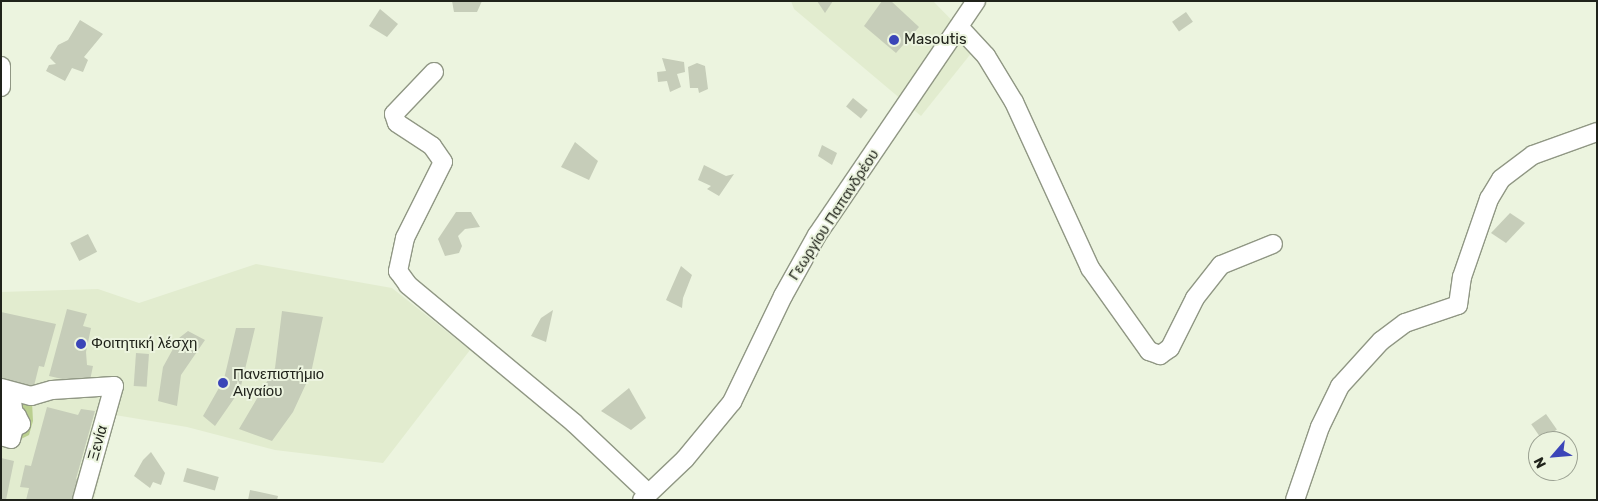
<!DOCTYPE html>
<html>
<head>
<meta charset="utf-8">
<style>
	body { margin:0 }
	#map { position:relative; width:1598px; height:501px; overflow:hidden; background:#ecf4df; font-family:Rubik,sans-serif }
	div>[style] { position:absolute }
	.built>* { inset:0; background:#e2eccf }
	.green>* { inset:0; background:#bacf8f }
	.building>* { inset:0; background:#c6cdb9; transform-origin:0 0 }
	.roads { filter:drop-shadow(1px 0 #909784) drop-shadow(-1px 0 #909784) drop-shadow(0 1px #909784) drop-shadow(0 -1px #909784) }
	.minor>* { height:18px; margin:-9px; padding:0 9px; transform-origin:9px; border-radius:9px; background:#fff }
	.dots>* { width:14px; height:14px; translate:-50% -50%; box-sizing:border-box; border:2px solid #ecf4df; border-radius:50% }
	span { translate:-50% -50%; white-space:nowrap; text-align:center; line-height:1.15; -webkit-text-stroke:4px #ecf4df; paint-order:stroke }
	.poi-label { font-size:15px; color:#20231b }
	.left { translate:0 -50%; text-align:left }
	.street-label { font-size:15px; color:#20231b }
	.frame { position:absolute; inset:0; border:2px solid #20231b; pointer-events:none }
	.north { position:absolute; left:1528px; top:431px; width:50px; height:50px; box-sizing:border-box; background:#ecf4df; border:1px solid #9aa091; border-radius:50%; rotate:243deg; font-size:14px; font-weight:700; line-height:20px; text-align:center; color:#20231b }
	.north::after { content:''; display:block; margin:auto; width:18px; height:22px; background:#3b45b8; clip-path:polygon(50% 0,100% 100%,50% 72%,0 100%) }
</style>
</head>
<body>
<div id="map">
	<div class="built">
		<i style="clip-path:polygon(791px 1px,933px 1px,977px 46px,921px 116px,794px 9px)"></i>
		<i style="clip-path:polygon(256px 264px,392px 288px,470px 350px,383px 463px,275px 450px,187px 427px,115px 415px,94px 500px,1px 500px,1px 292px,98px 289px,139px 303px)"></i>
	</div>
	<div class="green">
		<i style="clip-path:polygon(14px 401px,32px 402px,33px 421px,29px 435px,17px 441px,17px 436px,25px 430px)"></i>
	</div>
	<div class="building">
		<i style="clip-path:polygon(452px 1px,482px 1px,477px 12px,454px 12px)"></i>
		<i style="clip-path:polygon(817px 1px,833px 1px,825px 13px)"></i>
		<i style="clip-path:polygon(882px 1px,891px 1px,919px 27px,896px 53px,864px 26px)"></i>
		<i style="clip-path:polygon(380px 9px,398px 24px,387px 37px,369px 26px)"></i>
		<i style="left:1186px;top:12px;width:12px;height:17px;rotate:55deg"></i>
		<i style="clip-path:polygon(80px 20px,103px 34px,84px 57px,88px 60px,83px 72px,72px 68px,65px 81px,46px 71px,49px 65px,56px 64px,50px 58px,58px 45px,68px 40px)"></i>
		<i style="clip-path:polygon(662px 58px,684px 62px,685px 72px,677px 74px,681px 87px,670px 92px,667px 81px,658px 82px,657px 72px,666px 71px)"></i>
		<i style="clip-path:polygon(697px 63px,705px 66px,708px 89px,699px 93px,698px 88px,690px 88px,688px 67px)"></i>
		<i style="left:853px;top:98px;width:19px;height:11px;rotate:39deg"></i>
		<i style="clip-path:polygon(575px 142px,598px 161px,589px 180px,561px 167px)"></i>
		<i style="clip-path:polygon(822px 145px,837px 153px,832px 165px,818px 156px)"></i>
		<i style="clip-path:polygon(704px 165px,726px 176px,734px 174px,719px 196px,707px 189px,711px 186px,698px 180px)"></i>
		<i style="clip-path:polygon(456px 212px,471px 212px,480px 227px,465px 229px,458px 236px,462px 246px,459px 253px,445px 256px,438px 239px)"></i>
		<i style="clip-path:polygon(1510px 213px,1525px 223px,1506px 243px,1491px 233px)"></i>
		<i style="left:88px;top:234px;width:20px;height:20px;rotate:63deg"></i>
		<i style="clip-path:polygon(681px 266px,692px 275px,683px 298px,682px 308px,666px 300px)"></i>
		<i style="clip-path:polygon(67px 309px,87px 314px,83px 326px,91px 328px,86px 352px,87px 365px,93px 366px,89px 385px,49px 376px)"></i>
		<i style="clip-path:polygon(553px 310px,546px 342px,531px 336px,541px 318px)"></i>
		<i style="clip-path:polygon(282px 311px,323px 317px,311px 373px,293px 412px,272px 441px,239px 429px,275px 368px)"></i>
		<i style="clip-path:polygon(1px 312px,56px 324px,44px 367px,39px 366px,33px 390px,1px 383px)"></i>
		<i style="clip-path:polygon(236px 328px,255px 328px,240px 390px,215px 426px,203px 416px,224px 379px)"></i>
		<i style="clip-path:polygon(188px 331px,205px 340px,181px 375px,177px 406px,158px 401px,163px 367px,179px 338px)"></i>
		<i style="left:136px;top:353px;width:13px;height:33px;rotate:4deg"></i>
		<i style="clip-path:polygon(629px 388px,646px 418px,631px 430px,601px 411px)"></i>
		<i style="clip-path:polygon(47px 407px,78px 415px,81px 409px,95px 411px,76px 479px,80px 480px,76px 500px,26px 500px,29px 488px,20px 487px,25px 465px,31px 466px)"></i>
		<i style="left:1546px;top:414px;width:19px;height:18px;rotate:55deg"></i>
		<i style="clip-path:polygon(151px 452px,165px 473px,161px 485px,153px 482px,150px 488px,134px 476px,143px 460px)"></i>
		<i style="clip-path:polygon(1px 458px,14px 461px,6px 500px,1px 500px)"></i>
		<i style="left:187px;top:468px;width:33px;height:14px;rotate:16deg"></i>
		<i style="clip-path:polygon(250px 490px,278px 496px,277px 500px,248px 500px)"></i>
	</div>
	<div class="roads">
		<div class="minor">
			<i style="left:960px;top:28px;width:38px;rotate:47deg"></i>
			<i style="left:986px;top:56px;width:54px;rotate:58.7deg"></i>
			<i style="left:1014px;top:102px;width:183px;rotate:65.4deg"></i>
			<i style="left:1090px;top:268px;width:102px;rotate:54.6deg"></i>
			<i style="left:1149px;top:351px;width:12px;rotate:20deg"></i>
			<i style="left:1160px;top:355px;width:12px;rotate:-35deg"></i>
			<i style="left:1170px;top:348px;width:56px;rotate:-63.4deg"></i>
			<i style="left:1195px;top:298px;width:42px;rotate:-51.8deg"></i>
			<i style="left:1221px;top:265px;width:56px;rotate:-22deg"></i>
			<i style="left:1px;top:66px;width:21px;rotate:90deg"></i>
			<i style="left:434px;top:72px;width:58px;rotate:133.6deg"></i>
			<i style="left:394px;top:114px;width:9px;rotate:72deg"></i>
			<i style="left:397px;top:123px;width:42px;rotate:33.3deg"></i>
			<i style="left:432px;top:146px;width:19px;rotate:55deg"></i>
			<i style="left:443px;top:162px;width:85px;rotate:116.6deg"></i>
			<i style="left:405px;top:238px;width:34px;rotate:102deg"></i>
			<i style="left:398px;top:271px;width:17px;rotate:54deg"></i>
			<i style="left:408px;top:285px;width:216px;rotate:39.7deg"></i>
			<i style="left:574px;top:423px;width:102px;rotate:43.4deg"></i>
			<i style="left:1px;top:388px;width:31px;rotate:15deg"></i>
			<i style="left:31px;top:396px;width:22px;rotate:-16deg"></i>
			<i style="left:52px;top:390px;width:62px;rotate:-3.7deg"></i>
			<i style="left:114px;top:386px;width:118px;rotate:105.7deg"></i>
			<i style="left:1px;top:406px;width:12px;rotate:-20deg"></i>
			<i style="left:12px;top:402px;width:12px;rotate:81deg"></i>
			<i style="left:14px;top:414px;width:6px;rotate:162deg"></i>
			<i style="left:8px;top:416px;width:10px;rotate:-135deg"></i>
			<i style="left:17px;top:416px;width:9px;rotate:63deg"></i>
			<i style="left:21px;top:424px;width:8px;rotate:150deg"></i>
			<i style="left:14px;top:428px;width:11px;rotate:105deg"></i>
			<i style="left:11px;top:439px;width:6px;rotate:-162deg"></i>
			<i style="left:5px;top:437px;width:11px;rotate:-63deg"></i>
			<i style="left:10px;top:427px;width:7px;rotate:-98deg"></i>
			<i style="left:9px;top:420px;width:9px;rotate:-27deg"></i>
			<i style="left:642px;top:500px;width:59px;rotate:-43.6deg"></i>
			<i style="left:685px;top:459px;width:74px;rotate:-50.5deg"></i>
			<i style="left:732px;top:402px;width:118px;rotate:-64.3deg"></i>
			<i style="left:783px;top:296px;width:70px;rotate:-60.9deg"></i>
			<i style="left:817px;top:235px;width:283px;rotate:-55.8deg"></i>
			<i style="left:1295px;top:500px;width:77px;rotate:-71.1deg"></i>
			<i style="left:1320px;top:427px;width:46px;rotate:-64deg"></i>
			<i style="left:1340px;top:386px;width:61px;rotate:-47.7deg"></i>
			<i style="left:1381px;top:341px;width:30px;rotate:-37deg"></i>
			<i style="left:1405px;top:323px;width:56px;rotate:-18.8deg"></i>
			<i style="left:1458px;top:305px;width:28px;rotate:-82deg"></i>
			<i style="left:1462px;top:277px;width:83px;rotate:-70.9deg"></i>
			<i style="left:1489px;top:199px;width:23px;rotate:-59deg"></i>
			<i style="left:1501px;top:179px;width:40px;rotate:-37deg"></i>
			<i style="left:1533px;top:155px;width:68px;rotate:-19.8deg"></i>
		</div>
	</div>
	<div class="dots">
		<i style="left:894px;top:40px;background:#3b45b8"></i>
		<i style="left:81px;top:344px;background:#3b45b8"></i>
		<i style="left:223px;top:383px;background:#3b45b8"></i>
	</div>
	<div class="poi-label">
		<span class="left" style="left:904px;top:40px">Masoutis</span>
		<span class="left" style="left:91px;top:344px">Φοιτητική λέσχη</span>
		<span class="left" style="left:233px;top:383px">Πανεπιστήμιο<br>Αιγαίου</span>
	</div>
	<div class="street-label">
		<span style="left:834px;top:215px;rotate:-57deg">Γεωργίου Παπανδρέου</span>
		<span style="left:98px;top:443px;rotate:-74deg">Ξενία</span>
	</div>
	<div class="frame"></div>
	<div class="north">N</div>
</div>
</body>
</html>
